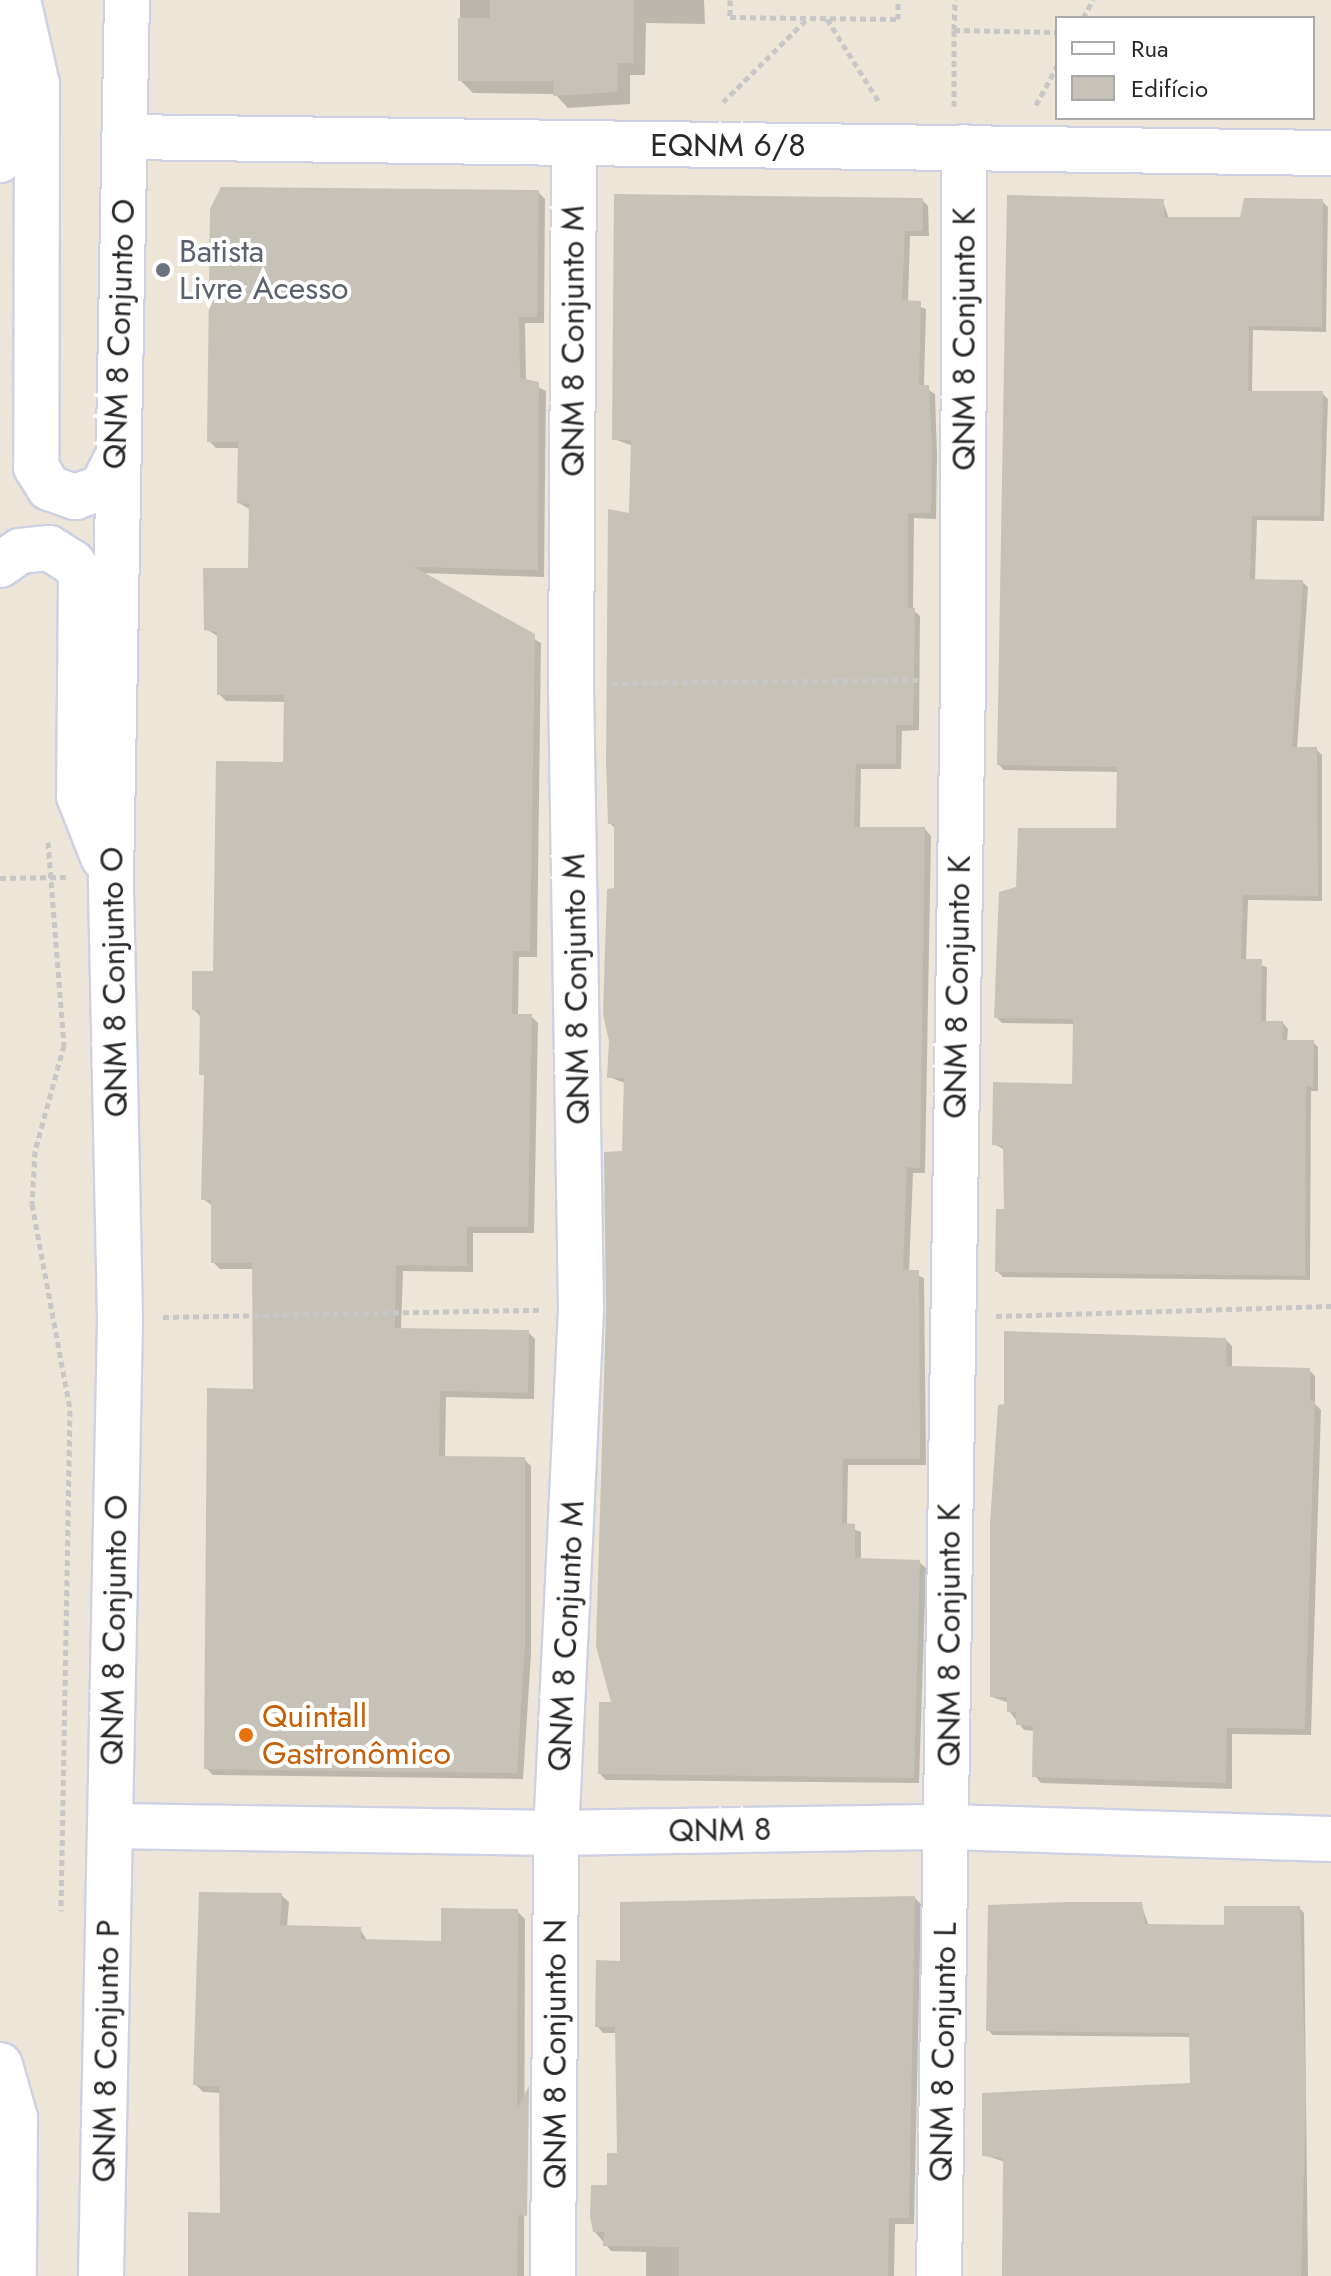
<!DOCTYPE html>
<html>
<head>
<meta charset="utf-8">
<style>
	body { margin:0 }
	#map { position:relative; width:1331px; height:2276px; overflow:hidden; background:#ece5d8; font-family:Jost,sans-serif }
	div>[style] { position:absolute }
	.shadow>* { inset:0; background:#0003 }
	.building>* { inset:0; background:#c7c2b8 }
	.path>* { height:5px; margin-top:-2.5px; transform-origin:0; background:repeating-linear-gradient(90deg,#c7c7c7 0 6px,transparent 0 10px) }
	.roads { filter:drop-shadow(2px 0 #cdd1e3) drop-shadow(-2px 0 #cdd1e3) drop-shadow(0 2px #cdd1e3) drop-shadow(0 -2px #cdd1e3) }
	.street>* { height:44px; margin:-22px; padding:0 22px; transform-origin:22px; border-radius:22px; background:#fff }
	.secondary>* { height:44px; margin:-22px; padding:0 22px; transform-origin:22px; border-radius:22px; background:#fff }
	.dots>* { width:22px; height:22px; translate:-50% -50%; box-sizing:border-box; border:4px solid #fff; border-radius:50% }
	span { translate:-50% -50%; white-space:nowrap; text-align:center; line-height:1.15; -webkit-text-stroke:8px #fff; paint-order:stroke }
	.street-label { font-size:32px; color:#282828 }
	.worship-label { font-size:32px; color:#5b616d }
	.left { translate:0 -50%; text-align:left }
	.food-label { font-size:32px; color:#c56008 }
	.legend { position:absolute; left:1055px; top:16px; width:260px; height:104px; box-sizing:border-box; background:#fff; border:2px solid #a9a9a9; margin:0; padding:10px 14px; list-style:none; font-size:24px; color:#282828 }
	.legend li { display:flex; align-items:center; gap:16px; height:40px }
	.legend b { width:40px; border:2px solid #a9a9a9 }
</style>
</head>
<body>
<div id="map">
	<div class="shadow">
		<i style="clip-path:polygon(460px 0,726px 0,704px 0,705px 24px,646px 23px,645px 75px,630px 75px,630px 104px,568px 108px,555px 94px,473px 93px,460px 80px)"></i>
		<i style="clip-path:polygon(538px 192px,545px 199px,544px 323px,525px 323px,526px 381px,546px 391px,544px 577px,421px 573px,541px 643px,537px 957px,519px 957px,518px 1016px,531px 1016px,538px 1023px,534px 1233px,473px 1233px,473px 1272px,403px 1271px,401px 1330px,528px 1332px,535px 1339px,534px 1399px,446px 1397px,445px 1458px,524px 1459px,531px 1466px,531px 1654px,523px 1779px,213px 1775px,206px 1768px,255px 1391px,254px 1269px,220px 1269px,213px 1262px,213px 1206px,203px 1199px,206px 1078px,201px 1017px,194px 1010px,215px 973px,285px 764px,286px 702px,226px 701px,219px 694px,219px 637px,206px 629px,250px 570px,251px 510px,239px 503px,240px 448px,216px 448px,209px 441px)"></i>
		<i style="clip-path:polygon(922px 200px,928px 206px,929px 236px,910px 236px,908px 303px,926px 309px,924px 387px,935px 394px,937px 456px,936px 519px,914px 518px,913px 610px,920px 616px,919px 730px,902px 731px,901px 769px,861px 769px,860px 829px,925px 829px,931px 836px,925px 1173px,913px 1173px,909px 1272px,924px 1278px,926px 1465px,848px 1465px,847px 1526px,861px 1532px,861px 1561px,919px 1562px,926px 1568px,919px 1783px,606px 1780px,600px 1774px,613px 1704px,625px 1083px,609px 1077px,616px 830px,610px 823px,633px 446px,614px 439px)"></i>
		<i style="clip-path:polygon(1163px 201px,1169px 219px,1241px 219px,1322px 201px,1328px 207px,1326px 332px,1253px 330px,1252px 393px,1322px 393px,1328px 399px,1324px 521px,1257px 520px,1255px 581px,1302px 582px,1308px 587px,1297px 749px,1316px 749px,1322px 755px,1322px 901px,1248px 900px,1246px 961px,1267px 967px,1266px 1023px,1283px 1023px,1288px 1029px,1287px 1042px,1313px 1042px,1318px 1047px,1318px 1091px,1311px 1091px,1310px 1280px,1003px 1277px,997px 1271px,1006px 1211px,1005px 1150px,994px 1144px,1074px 1086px,1075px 1024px,1002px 1023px,996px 1017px,1018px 889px,1118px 830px,1119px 772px,1004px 770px,999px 765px)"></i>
		<i style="clip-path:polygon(1226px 1340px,1232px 1346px,1232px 1368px,1309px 1370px,1315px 1376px,1315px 1404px,1321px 1410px,1311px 1735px,1232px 1734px,1232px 1789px,1041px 1783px,1035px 1776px,1035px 1731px,1024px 1730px,1009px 1711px,1009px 1703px,992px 1697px)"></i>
		<i style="clip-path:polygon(281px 1895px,289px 1902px,287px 1927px,360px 1929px,368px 1942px,443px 1943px,517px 1911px,525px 1919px,524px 2276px,191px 2276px,222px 2215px,221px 2093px,203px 2092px,195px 2084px)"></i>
		<i style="clip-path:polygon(915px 1898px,921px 1904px,914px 2224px,895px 2224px,894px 2276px,646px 2276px,646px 2252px,611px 2251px,595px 2232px,619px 2155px,618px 2033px,603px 2033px,597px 2026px,622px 1963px)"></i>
		<i style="clip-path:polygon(1141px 1904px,1149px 1926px,1226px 1927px,1299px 1908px,1304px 1913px,1308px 2276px,1002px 2276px,1005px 2162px,984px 2155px,1192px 2085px,1191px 2037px,993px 2035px,988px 2030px)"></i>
	</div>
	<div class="building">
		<i style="clip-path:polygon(490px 0,634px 0,633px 63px,618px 63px,617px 92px,553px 96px,554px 81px,458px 81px,458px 18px,490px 18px)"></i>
		<i style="clip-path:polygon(221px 187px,539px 190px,537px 317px,519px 317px,520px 378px,539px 382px,538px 570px,414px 567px,535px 634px,530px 951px,513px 951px,512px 1014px,532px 1014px,528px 1227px,467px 1227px,467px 1266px,396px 1265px,395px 1328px,529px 1330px,528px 1393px,440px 1391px,439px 1456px,525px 1457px,525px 1646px,517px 1773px,204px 1769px,207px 1388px,253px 1389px,252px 1263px,211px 1263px,211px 1200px,201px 1200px,204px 1075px,199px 1075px,200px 1010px,192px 1010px,192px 971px,213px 971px,216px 761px,283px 762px,284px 695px,217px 695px,217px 632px,204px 630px,203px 568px,248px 568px,249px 504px,237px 503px,238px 442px,207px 442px,210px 209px)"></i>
		<i style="clip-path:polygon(614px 194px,923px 198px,923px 231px,905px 231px,902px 300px,921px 301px,919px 385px,929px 385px,932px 449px,931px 513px,908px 513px,908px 608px,915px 608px,913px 725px,896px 725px,896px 764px,856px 764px,854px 827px,925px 827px,920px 1168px,907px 1167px,903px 1270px,919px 1270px,920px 1459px,843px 1459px,842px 1523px,855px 1524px,855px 1558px,920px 1560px,914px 1778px,598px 1774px,599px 1702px,611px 1702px,596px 1646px,606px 1310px,604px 1152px,622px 1151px,624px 1078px,607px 1078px,609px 1041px,603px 1014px,607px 889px,614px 888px,614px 824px,608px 824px,606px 761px,608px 509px,629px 513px,631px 440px,612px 440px)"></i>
		<i style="clip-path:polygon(1007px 195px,1164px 199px,1164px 217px,1240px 217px,1244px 198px,1323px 199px,1322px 327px,1249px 326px,1248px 391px,1323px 391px,1320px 516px,1252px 516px,1250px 579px,1303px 580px,1292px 747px,1317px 747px,1318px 896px,1243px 895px,1241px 959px,1262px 959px,1261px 1021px,1283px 1021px,1282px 1040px,1314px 1040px,1313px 1087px,1306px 1086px,1305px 1276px,995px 1272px,996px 1209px,1004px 1209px,1003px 1146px,992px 1145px,993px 1082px,1072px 1084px,1073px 1019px,994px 1018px,999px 892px,1016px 887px,1018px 828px,1116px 828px,1117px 767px,997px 765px)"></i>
		<i style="clip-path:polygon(1004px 1331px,1226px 1338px,1227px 1366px,1310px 1368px,1310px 1401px,1315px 1401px,1305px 1729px,1227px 1728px,1226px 1783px,1032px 1777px,1033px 1726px,1016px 1725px,1016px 1712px,1007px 1712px,1007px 1697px,990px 1697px,990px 1523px,998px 1405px,1004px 1404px)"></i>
		<i style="clip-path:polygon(199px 1892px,282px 1893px,280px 1925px,361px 1927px,361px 1939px,441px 1941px,441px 1908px,518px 1909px,517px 2108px,529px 2086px,527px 2216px,518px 2215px,517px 2276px,188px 2276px,188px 2212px,220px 2213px,219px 2087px,193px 2085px)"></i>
		<i style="clip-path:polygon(915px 1896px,909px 2218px,889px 2218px,888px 2276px,679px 2276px,679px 2247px,603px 2246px,604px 2232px,593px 2232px,590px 2216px,591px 2185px,607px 2185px,607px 2153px,617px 2153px,615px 2027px,595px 2027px,596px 1960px,620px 1961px,620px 1902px)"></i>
		<i style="clip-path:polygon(1067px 1902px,1142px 1902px,1145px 1924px,1224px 1925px,1224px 1906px,1300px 1906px,1306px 2097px,1301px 2276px,1002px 2276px,1003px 2158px,982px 2156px,982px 2093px,1190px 2083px,1189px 2033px,986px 2031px,988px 1905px)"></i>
	</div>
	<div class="path">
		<i style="left:730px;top:0;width:17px;rotate:90deg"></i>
		<i style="left:730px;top:17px;width:168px;rotate:0.7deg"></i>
		<i style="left:898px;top:19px;width:19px;rotate:-90deg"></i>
		<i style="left:1083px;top:18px;width:21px;rotate:-61deg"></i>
		<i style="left:827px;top:19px;width:98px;rotate:57.9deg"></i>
		<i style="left:954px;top:30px;width:30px;rotate:-88deg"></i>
		<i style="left:723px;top:102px;width:118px;rotate:-44.7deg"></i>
		<i style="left:1036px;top:105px;width:44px;rotate:-61.7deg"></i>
		<i style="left:954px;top:106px;width:76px;rotate:-90deg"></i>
		<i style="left:954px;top:30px;width:103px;rotate:1.1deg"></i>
		<i style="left:612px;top:683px;width:310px;rotate:-0.6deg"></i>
		<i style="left:48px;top:842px;width:204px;rotate:85.5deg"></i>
		<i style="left:64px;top:1045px;width:110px;rotate:105.3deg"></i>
		<i style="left:35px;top:1151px;width:53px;rotate:93.2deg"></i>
		<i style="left:32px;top:1204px;width:209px;rotate:79.5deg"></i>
		<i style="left:70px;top:1410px;width:501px;rotate:91.03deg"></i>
		<i style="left:0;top:878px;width:66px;rotate:-0.9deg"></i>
		<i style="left:996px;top:1316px;width:335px;rotate:-1.7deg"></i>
		<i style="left:163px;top:1317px;width:377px;rotate:-1.1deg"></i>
	</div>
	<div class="roads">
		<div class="street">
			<i style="left:124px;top:137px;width:1207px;rotate:0.76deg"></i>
			<i style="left:110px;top:1826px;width:446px;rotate:0.9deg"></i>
			<i style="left:556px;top:1833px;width:392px;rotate:-0.9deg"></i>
			<i style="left:948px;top:1827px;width:383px;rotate:1.8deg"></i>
			<i style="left:553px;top:2276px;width:443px;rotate:-89.6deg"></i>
			<i style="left:556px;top:1833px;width:525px;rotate:-87.27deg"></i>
			<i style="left:581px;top:1309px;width:626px;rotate:-90.92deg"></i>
			<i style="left:571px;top:683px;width:539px;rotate:-89.68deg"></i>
			<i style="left:939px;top:2276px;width:1596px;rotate:-89.14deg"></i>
			<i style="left:963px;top:680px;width:533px;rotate:-89.89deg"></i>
		</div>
		<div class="secondary">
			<i style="left:18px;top:0;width:86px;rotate:77.3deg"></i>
			<i style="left:37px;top:84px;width:383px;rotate:90.1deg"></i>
			<i style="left:36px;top:467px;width:25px;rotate:58deg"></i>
			<i style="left:49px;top:488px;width:28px;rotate:19deg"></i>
			<i style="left:75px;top:497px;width:29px;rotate:-20deg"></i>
			<i style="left:102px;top:487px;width:29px;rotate:-63deg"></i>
			<i style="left:0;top:160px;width:158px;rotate:-89.3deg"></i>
			<i style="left:0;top:565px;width:24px;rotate:-35deg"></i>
			<i style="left:20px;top:551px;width:29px;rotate:-6deg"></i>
			<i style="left:49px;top:548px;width:28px;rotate:32deg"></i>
			<i style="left:73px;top:563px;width:14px;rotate:56deg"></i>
			<i style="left:81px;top:575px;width:221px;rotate:90.5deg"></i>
			<i style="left:79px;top:796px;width:66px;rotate:68.5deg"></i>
			<i style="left:0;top:2065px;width:55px;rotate:74.2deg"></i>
			<i style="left:15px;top:2118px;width:158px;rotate:90.4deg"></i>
			<i style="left:101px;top:2276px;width:958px;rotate:-88.86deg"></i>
			<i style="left:120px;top:1318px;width:440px;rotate:-91.2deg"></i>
			<i style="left:111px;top:878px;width:878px;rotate:-88.96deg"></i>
		</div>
	</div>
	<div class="dots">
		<i style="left:163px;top:270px;background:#6b7280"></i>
		<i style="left:246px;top:1735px;background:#e8710a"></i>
	</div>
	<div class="street-label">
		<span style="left:728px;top:145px">EQNM 6/8</span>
		<span style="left:119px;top:334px;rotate:-88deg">QNM 8 Conjunto O</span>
		<span style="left:964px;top:339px;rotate:-90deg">QNM 8 Conjunto K</span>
		<span style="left:573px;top:341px;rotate:-90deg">QNM 8 Conjunto M</span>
		<span style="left:114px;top:982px;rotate:-91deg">QNM 8 Conjunto O</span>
		<span style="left:957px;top:987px;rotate:-89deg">QNM 8 Conjunto K</span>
		<span style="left:576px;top:989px;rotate:-91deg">QNM 8 Conjunto M</span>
		<span style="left:114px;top:1630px;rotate:-89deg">QNM 8 Conjunto O</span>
		<span style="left:949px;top:1635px;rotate:-90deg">QNM 8 Conjunto K</span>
		<span style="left:566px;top:1636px;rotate:-87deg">QNM 8 Conjunto M</span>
		<span style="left:720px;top:1830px;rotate:-1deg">QNM 8</span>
		<span style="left:106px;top:2051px;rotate:-89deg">QNM 8 Conjunto P</span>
		<span style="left:943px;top:2052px;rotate:-89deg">QNM 8 Conjunto L</span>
		<span style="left:555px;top:2054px;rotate:-90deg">QNM 8 Conjunto N</span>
	</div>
	<div class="worship-label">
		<span class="left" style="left:179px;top:270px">Batista<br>Livre Acesso</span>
	</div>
	<div class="food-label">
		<span class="left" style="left:262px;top:1735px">Quintall<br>Gastronômico</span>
	</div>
	<ul class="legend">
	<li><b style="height:10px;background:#fff"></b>Rua</li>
	<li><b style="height:22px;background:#c7c2b8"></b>Edifício</li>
	</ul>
</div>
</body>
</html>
